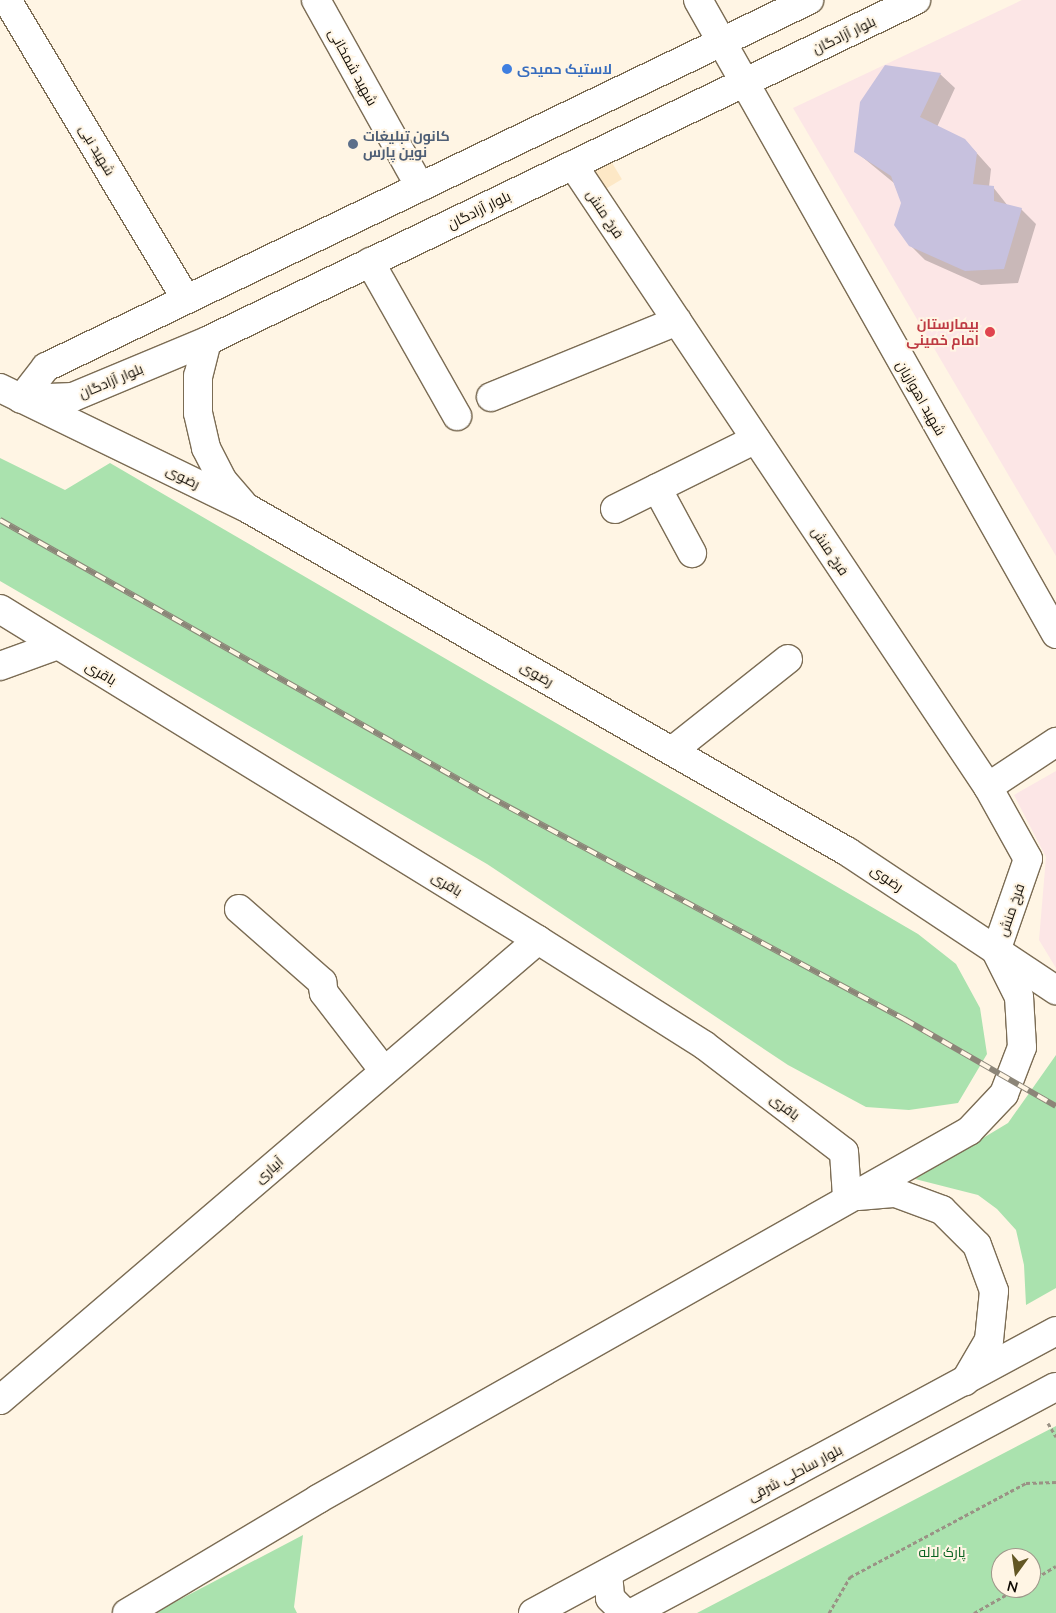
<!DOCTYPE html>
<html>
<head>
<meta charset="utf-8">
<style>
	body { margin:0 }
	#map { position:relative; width:1056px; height:1613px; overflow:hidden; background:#fff5e4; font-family:Lato,Cairo,sans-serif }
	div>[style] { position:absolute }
	.built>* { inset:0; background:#fde8c6; transform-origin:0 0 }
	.medical>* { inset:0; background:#fce6e6 }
	.green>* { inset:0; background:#aae2ae }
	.shadow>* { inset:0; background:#0003 }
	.building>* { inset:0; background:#c7c1de }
	.path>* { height:3px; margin-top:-1.5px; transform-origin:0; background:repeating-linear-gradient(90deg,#9a9285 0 4px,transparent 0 6.5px) }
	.roads { filter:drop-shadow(1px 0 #7b6c54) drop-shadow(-1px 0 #7b6c54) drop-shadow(0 1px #7b6c54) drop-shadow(0 -1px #7b6c54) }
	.minor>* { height:28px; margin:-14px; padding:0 14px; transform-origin:14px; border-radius:14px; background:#fff }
	.tertiary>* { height:28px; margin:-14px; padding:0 14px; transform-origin:14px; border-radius:14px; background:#fff }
	.secondary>* { height:28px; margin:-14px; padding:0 14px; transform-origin:14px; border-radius:14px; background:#fff }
	.rail>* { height:5.5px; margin-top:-2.75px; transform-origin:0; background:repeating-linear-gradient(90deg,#fff5e4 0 11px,#8c8578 0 22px); box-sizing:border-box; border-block:1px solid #8c8578 }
	.dots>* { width:14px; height:14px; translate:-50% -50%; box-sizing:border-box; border:2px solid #fff5e4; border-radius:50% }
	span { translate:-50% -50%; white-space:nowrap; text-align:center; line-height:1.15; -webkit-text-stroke:4px #fff5e4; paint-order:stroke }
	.street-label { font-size:14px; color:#100b04 }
	.shop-label { font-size:14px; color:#366cbe; font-weight:700 }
	.left { translate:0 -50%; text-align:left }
	.service-label { font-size:14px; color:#4e5e75; font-weight:700 }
	.health-label { font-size:14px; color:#be3a42; font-weight:700 }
	.right { translate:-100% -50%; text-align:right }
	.park-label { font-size:14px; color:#076220 }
	.north { position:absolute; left:991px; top:1548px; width:50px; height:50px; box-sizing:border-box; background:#fff5e4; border:1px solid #9f978a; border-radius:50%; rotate:194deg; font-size:14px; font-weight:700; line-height:20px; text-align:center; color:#100b04 }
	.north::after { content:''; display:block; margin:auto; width:18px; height:22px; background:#635724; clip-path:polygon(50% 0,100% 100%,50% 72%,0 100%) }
</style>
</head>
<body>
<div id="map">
	<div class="built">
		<i style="left:608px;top:156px;width:27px;height:27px;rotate:59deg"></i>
	</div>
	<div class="medical">
		<i style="clip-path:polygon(1022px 0,1056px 0,1056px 556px,793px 108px)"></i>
		<i style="clip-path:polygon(1056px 771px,1056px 968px,1039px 940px,1046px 857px,1014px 795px)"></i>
	</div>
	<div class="green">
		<i style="clip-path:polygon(0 458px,65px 490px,110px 463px,918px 934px,956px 964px,980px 1008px,987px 1054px,958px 1103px,909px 1110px,866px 1107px,788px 1065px,487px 864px,0 581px)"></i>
		<i style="clip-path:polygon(1056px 1055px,1056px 1288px,1026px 1305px,1024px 1265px,1016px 1230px,997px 1209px,978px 1195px,915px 1179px,1008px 1123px)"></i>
		<i style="clip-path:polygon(evenodd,1056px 1426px,1056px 1613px,697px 1613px,1056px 1426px,1001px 1558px,1031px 1558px,1031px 1588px,1001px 1588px,1001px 1558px)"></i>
		<i style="clip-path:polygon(303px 1535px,294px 1607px,297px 1613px,154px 1613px)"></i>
	</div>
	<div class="shadow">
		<i style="clip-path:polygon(940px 74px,955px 88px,937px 127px,965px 140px,991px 169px,989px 187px,993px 187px,1008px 206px,1021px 209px,1036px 224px,1018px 283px,981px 285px,925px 260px,910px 245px,902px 203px,894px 183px,855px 151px)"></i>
	</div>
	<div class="building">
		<i style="clip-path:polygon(885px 65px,941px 73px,920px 117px,965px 139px,977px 153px,973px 184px,994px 186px,994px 201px,1022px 208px,1004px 269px,965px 271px,909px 246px,894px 225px,901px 203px,891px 176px,854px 152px,860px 102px)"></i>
	</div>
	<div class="path">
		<i style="left:1048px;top:1423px;width:16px;rotate:60deg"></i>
		<i style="left:1031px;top:1581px;width:29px;rotate:-31deg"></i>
		<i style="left:829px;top:1613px;width:42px;rotate:-59.7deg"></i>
		<i style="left:850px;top:1577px;width:200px;rotate:-28.1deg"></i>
		<i style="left:1026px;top:1483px;width:30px;rotate:-2deg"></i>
		<i style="left:974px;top:1613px;width:51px;rotate:-29.6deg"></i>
	</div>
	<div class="roads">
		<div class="minor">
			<i style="left:7px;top:0;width:348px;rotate:59.1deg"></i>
			<i style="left:316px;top:0;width:214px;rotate:60.9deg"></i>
			<i style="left:698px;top:0;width:728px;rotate:60.55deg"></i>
			<i style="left:573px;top:165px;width:748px;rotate:56.29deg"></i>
			<i style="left:988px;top:787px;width:82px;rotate:60.9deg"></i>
			<i style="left:1028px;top:859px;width:97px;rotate:109.2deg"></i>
			<i style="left:370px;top:262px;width:177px;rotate:60.5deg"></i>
			<i style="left:491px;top:397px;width:201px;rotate:-22.2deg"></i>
			<i style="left:657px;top:488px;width:74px;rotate:61.7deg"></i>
			<i style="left:615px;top:509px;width:157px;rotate:-26.4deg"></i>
			<i style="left:0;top:666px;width:59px;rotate:-20deg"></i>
			<i style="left:672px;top:751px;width:148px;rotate:-38.4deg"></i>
			<i style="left:988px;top:787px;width:82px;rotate:-33.5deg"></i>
			<i style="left:239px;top:909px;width:111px;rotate:41.3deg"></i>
			<i style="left:322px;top:982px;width:11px;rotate:80deg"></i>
			<i style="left:324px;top:993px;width:98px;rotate:52.4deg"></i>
			<i style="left:0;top:1400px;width:708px;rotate:-40.53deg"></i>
		</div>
		<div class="tertiary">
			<i style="left:0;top:609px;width:632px;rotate:31.6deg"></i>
			<i style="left:538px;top:940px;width:196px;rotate:32.3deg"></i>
			<i style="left:704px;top:1045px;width:176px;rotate:37.4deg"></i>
			<i style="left:844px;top:1152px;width:45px;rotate:86.2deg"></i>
		</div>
		<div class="secondary">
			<i style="left:207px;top:341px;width:36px;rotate:104deg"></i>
			<i style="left:198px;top:376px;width:37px;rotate:90deg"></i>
			<i style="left:198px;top:413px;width:36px;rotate:77deg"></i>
			<i style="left:206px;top:448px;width:37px;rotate:63deg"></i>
			<i style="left:223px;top:481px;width:29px;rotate:49deg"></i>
			<i style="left:0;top:388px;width:275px;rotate:25.9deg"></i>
			<i style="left:247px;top:508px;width:692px;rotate:29.79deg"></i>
			<i style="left:848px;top:852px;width:250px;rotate:33.6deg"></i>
			<i style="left:21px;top:399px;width:41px;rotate:-52deg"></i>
			<i style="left:46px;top:367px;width:847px;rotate:-25.69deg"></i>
			<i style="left:24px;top:399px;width:49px;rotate:-2.3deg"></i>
			<i style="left:73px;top:397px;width:145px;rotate:-22.7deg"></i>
			<i style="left:207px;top:341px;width:787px;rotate:-25.69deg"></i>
			<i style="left:858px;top:1196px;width:38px;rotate:-5deg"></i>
			<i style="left:896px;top:1193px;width:49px;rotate:20.3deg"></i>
			<i style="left:942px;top:1210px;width:49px;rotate:45deg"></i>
			<i style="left:977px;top:1245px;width:49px;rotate:69.7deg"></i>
			<i style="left:994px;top:1291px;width:49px;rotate:95.8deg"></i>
			<i style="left:989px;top:1340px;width:48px;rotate:120.3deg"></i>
			<i style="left:608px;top:1573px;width:25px;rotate:85deg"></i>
			<i style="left:610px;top:1598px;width:21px;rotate:45deg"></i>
			<i style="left:127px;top:1613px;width:222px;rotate:-30.8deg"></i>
			<i style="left:318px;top:1499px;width:748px;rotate:-29.48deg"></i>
			<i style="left:969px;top:1131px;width:51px;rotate:-46.6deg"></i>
			<i style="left:1004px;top:1094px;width:50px;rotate:-69deg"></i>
			<i style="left:1022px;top:1047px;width:50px;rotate:-93.4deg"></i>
			<i style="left:1019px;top:997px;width:49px;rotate:-116.6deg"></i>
			<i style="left:533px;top:1613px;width:594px;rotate:-28.33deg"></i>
			<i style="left:632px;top:1613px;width:480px;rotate:-28.1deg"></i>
		</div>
	</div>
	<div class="rail">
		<i style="left:0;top:520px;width:563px;rotate:29.48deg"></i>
		<i style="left:490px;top:797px;width:470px;rotate:28.2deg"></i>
		<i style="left:904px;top:1019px;width:175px;rotate:29.8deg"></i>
	</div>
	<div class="dots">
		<i style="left:507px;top:69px;background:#3f7fe0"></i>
		<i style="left:353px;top:144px;background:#5c6f8a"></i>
		<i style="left:990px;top:332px;background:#e0444e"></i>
	</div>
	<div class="street-label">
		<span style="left:844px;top:35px;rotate:-26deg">بلوار آزادگان</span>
		<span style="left:353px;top:67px;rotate:61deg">شهید شمخانی</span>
		<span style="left:97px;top:150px;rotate:59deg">شهید نبی</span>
		<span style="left:479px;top:210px;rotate:-26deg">بلوار آزادگان</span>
		<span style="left:605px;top:214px;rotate:56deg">فرخ منش</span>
		<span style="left:111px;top:381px;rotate:-23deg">بلوار آزادگان</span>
		<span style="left:921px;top:398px;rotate:60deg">شهید اهوازیان</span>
		<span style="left:183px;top:477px;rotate:26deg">رضوی</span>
		<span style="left:830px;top:551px;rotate:56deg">فرخ منش</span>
		<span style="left:101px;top:673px;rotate:31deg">باقری</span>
		<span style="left:537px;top:674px;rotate:30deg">رضوی</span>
		<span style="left:887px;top:878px;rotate:34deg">رضوی</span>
		<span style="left:447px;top:884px;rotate:31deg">باقری</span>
		<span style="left:1011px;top:910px;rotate:-71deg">فرخ منش</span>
		<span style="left:785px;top:1107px;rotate:37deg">باقری</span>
		<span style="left:269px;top:1170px;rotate:-41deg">آبیاری</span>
		<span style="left:795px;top:1473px;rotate:-28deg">بلوار ساحلی شرقی</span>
	</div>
	<div class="shop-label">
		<span class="left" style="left:517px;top:69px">لاستیک حمیدی</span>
	</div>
	<div class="service-label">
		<span class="left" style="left:363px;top:144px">کانون تبلیغات<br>نوین پارس</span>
	</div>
	<div class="health-label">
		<span class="right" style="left:979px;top:332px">بیمارستان<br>امام خمینی</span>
	</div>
	<div class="park-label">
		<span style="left:942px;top:1552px">پارک لاله</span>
	</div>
	<div class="north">N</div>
</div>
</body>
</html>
